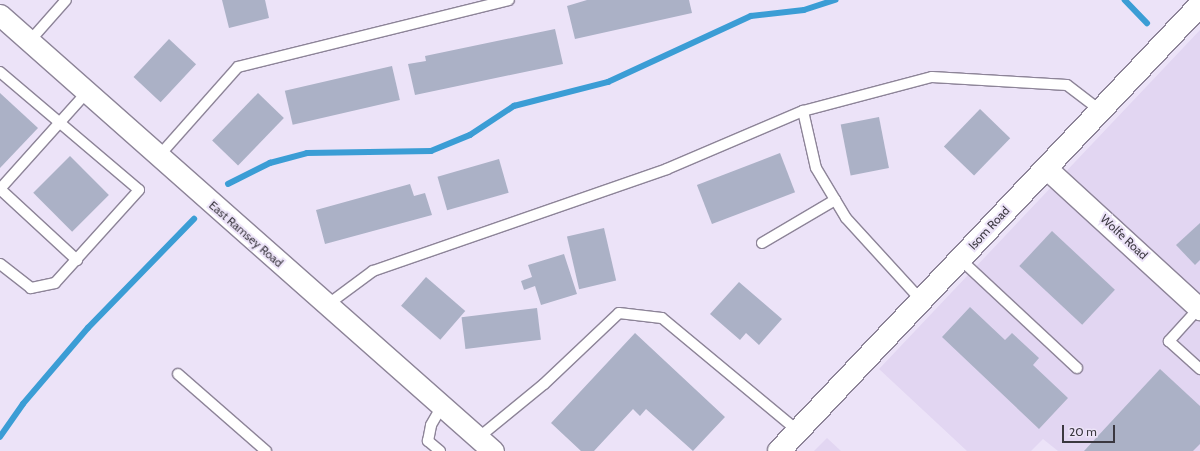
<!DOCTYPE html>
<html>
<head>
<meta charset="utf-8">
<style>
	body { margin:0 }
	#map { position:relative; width:1200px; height:451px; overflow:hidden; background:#ece3f8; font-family:Cabin,sans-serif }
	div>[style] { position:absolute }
	.built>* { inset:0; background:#e2d6f2 }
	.stream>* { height:5.5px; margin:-2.75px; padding:0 2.75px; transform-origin:2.75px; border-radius:2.75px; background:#3b9dd5 }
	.building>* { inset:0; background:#abb1c6; transform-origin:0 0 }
	.roads { filter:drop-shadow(1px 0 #8d8498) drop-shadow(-1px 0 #8d8498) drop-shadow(0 1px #8d8498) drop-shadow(0 -1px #8d8498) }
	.service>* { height:10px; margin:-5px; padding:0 5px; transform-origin:5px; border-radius:5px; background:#fff }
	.minor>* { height:21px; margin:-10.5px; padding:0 10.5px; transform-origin:10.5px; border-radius:10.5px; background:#fff }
	.tertiary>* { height:22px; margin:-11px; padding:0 11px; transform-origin:11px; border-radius:11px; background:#fff }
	span { translate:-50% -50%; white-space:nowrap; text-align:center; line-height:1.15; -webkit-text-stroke:4px #ece3f8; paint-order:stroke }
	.street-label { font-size:12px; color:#3b3840 }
	.scale { position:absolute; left:1062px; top:425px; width:53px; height:18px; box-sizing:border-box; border:2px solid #3b3840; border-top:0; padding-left:5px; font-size:12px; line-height:14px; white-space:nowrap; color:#3b3840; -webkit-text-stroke:3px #ece3f8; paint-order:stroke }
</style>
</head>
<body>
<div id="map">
	<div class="built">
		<i style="clip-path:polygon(1200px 30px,1200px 451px,1058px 451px,1043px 439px,1031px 451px,967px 451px,879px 369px)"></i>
		<i style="clip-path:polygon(827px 438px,841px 451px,814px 451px)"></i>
	</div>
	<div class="stream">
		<i style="left:1125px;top:0;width:32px;rotate:46deg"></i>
		<i style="left:228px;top:184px;width:47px;rotate:-26.6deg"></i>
		<i style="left:270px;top:163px;width:38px;rotate:-15deg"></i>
		<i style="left:307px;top:153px;width:124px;rotate:-0.9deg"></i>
		<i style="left:431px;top:151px;width:42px;rotate:-22.3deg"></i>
		<i style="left:470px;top:135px;width:53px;rotate:-33.4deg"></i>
		<i style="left:514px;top:106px;width:97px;rotate:-14.3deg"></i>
		<i style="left:608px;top:82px;width:157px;rotate:-24.8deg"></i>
		<i style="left:751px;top:16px;width:53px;rotate:-6.5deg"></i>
		<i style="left:804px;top:10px;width:33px;rotate:-18deg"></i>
		<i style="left:0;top:437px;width:40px;rotate:-55.1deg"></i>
		<i style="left:23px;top:404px;width:100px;rotate:-49.5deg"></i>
		<i style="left:88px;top:328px;width:152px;rotate:-45.8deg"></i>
	</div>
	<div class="building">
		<i style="clip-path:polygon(222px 0,265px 0,269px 18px,229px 28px)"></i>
		<i style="clip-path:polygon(587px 0,689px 0,692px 13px,575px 39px,567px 6px)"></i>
		<i style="clip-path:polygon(555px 29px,563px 64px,415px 95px,408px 64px,426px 61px,425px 56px)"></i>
		<i style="left:169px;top:39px;width:37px;height:52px;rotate:43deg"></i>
		<i style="left:392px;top:66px;width:35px;height:110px;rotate:77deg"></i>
		<i style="clip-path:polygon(0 93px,38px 128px,0 168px)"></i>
		<i style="left:258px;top:93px;width:36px;height:66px;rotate:44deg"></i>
		<i style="left:980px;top:109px;width:42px;height:52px;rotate:44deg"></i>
		<i style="left:879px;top:117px;width:52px;height:39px;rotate:79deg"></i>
		<i style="left:780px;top:153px;width:42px;height:89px;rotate:69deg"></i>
		<i style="left:70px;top:156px;width:55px;height:52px;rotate:45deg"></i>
		<i style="left:499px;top:159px;width:35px;height:64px;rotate:74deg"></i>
		<i style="clip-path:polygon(410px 184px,414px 196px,425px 193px,432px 215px,325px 244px,316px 210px)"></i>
		<i style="clip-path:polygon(1200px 223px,1200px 260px,1195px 265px,1176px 245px)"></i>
		<i style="left:604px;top:228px;width:54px;height:38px;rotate:77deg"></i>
		<i style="left:1052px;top:231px;width:86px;height:48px;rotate:43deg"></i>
		<i style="clip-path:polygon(564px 254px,577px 294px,541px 305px,535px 286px,524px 290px,521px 281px,532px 277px,528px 265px)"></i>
		<i style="left:426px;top:277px;width:52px;height:38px;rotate:41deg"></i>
		<i style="clip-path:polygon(739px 282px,782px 319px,759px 345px,746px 333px,740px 340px,710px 314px)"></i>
		<i style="clip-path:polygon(970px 307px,1005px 340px,1012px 333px,1039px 358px,1033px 365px,1068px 398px,1039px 429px,942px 337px)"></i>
		<i style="left:537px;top:308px;width:32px;height:76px;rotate:83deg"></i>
		<i style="clip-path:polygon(635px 333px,725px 417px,693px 451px,646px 409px,640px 416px,633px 409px,594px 451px,581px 451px,551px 423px)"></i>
		<i style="clip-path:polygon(1160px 369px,1200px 406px,1200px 444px,1193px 451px,1084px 451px)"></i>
	</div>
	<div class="roads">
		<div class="service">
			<i style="left:28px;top:43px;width:57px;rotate:-48.5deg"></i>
			<i style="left:0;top:72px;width:182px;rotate:40.3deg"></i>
			<i style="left:139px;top:190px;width:125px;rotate:132.1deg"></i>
			<i style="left:55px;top:283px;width:25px;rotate:168deg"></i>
			<i style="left:31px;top:288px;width:39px;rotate:-142deg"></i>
			<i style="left:803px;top:111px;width:58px;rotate:77.2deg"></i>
			<i style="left:816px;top:168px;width:58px;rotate:59deg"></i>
			<i style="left:846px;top:218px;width:111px;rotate:47.6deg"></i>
			<i style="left:158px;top:157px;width:120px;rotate:-48.4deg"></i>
			<i style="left:238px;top:67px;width:279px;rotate:-13.9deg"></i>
			<i style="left:0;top:189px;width:129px;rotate:-48.1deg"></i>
			<i style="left:0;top:189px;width:105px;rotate:42.7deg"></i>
			<i style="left:762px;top:243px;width:85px;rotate:-30.5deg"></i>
			<i style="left:960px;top:259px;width:160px;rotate:43deg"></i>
			<i style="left:327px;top:305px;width:57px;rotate:-36.5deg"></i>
			<i style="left:373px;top:271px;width:311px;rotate:-19.1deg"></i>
			<i style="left:667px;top:169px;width:148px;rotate:-23.1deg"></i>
			<i style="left:803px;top:111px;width:133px;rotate:-14.8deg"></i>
			<i style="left:932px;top:77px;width:135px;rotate:3.4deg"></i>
			<i style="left:1067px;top:85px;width:43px;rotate:37.4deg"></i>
			<i style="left:1199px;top:308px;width:45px;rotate:132.3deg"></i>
			<i style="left:1169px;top:341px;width:42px;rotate:42.1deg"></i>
			<i style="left:178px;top:374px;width:117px;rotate:41.2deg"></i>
			<i style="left:478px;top:438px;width:85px;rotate:-39.3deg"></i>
			<i style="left:544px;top:384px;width:103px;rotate:-43.4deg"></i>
			<i style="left:619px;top:313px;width:43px;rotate:6.6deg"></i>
			<i style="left:662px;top:318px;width:175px;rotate:39.7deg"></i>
			<i style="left:440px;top:451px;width:16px;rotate:-140deg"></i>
			<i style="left:428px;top:441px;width:16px;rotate:-79deg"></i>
			<i style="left:431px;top:425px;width:22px;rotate:-60deg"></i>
		</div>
		<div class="minor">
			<i style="left:0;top:15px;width:658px;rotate:41.49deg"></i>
			<i style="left:1046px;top:168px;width:209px;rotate:42.5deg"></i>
		</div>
		<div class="tertiary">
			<i style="left:779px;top:451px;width:613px;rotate:-46.65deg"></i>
		</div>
	</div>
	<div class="street-label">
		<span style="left:989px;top:228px;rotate:-47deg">Isom Road</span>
		<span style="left:246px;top:234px;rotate:41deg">East Ramsey Road</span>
		<span style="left:1124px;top:237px;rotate:43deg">Wolfe Road</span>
	</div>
	<div class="scale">20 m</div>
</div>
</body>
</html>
